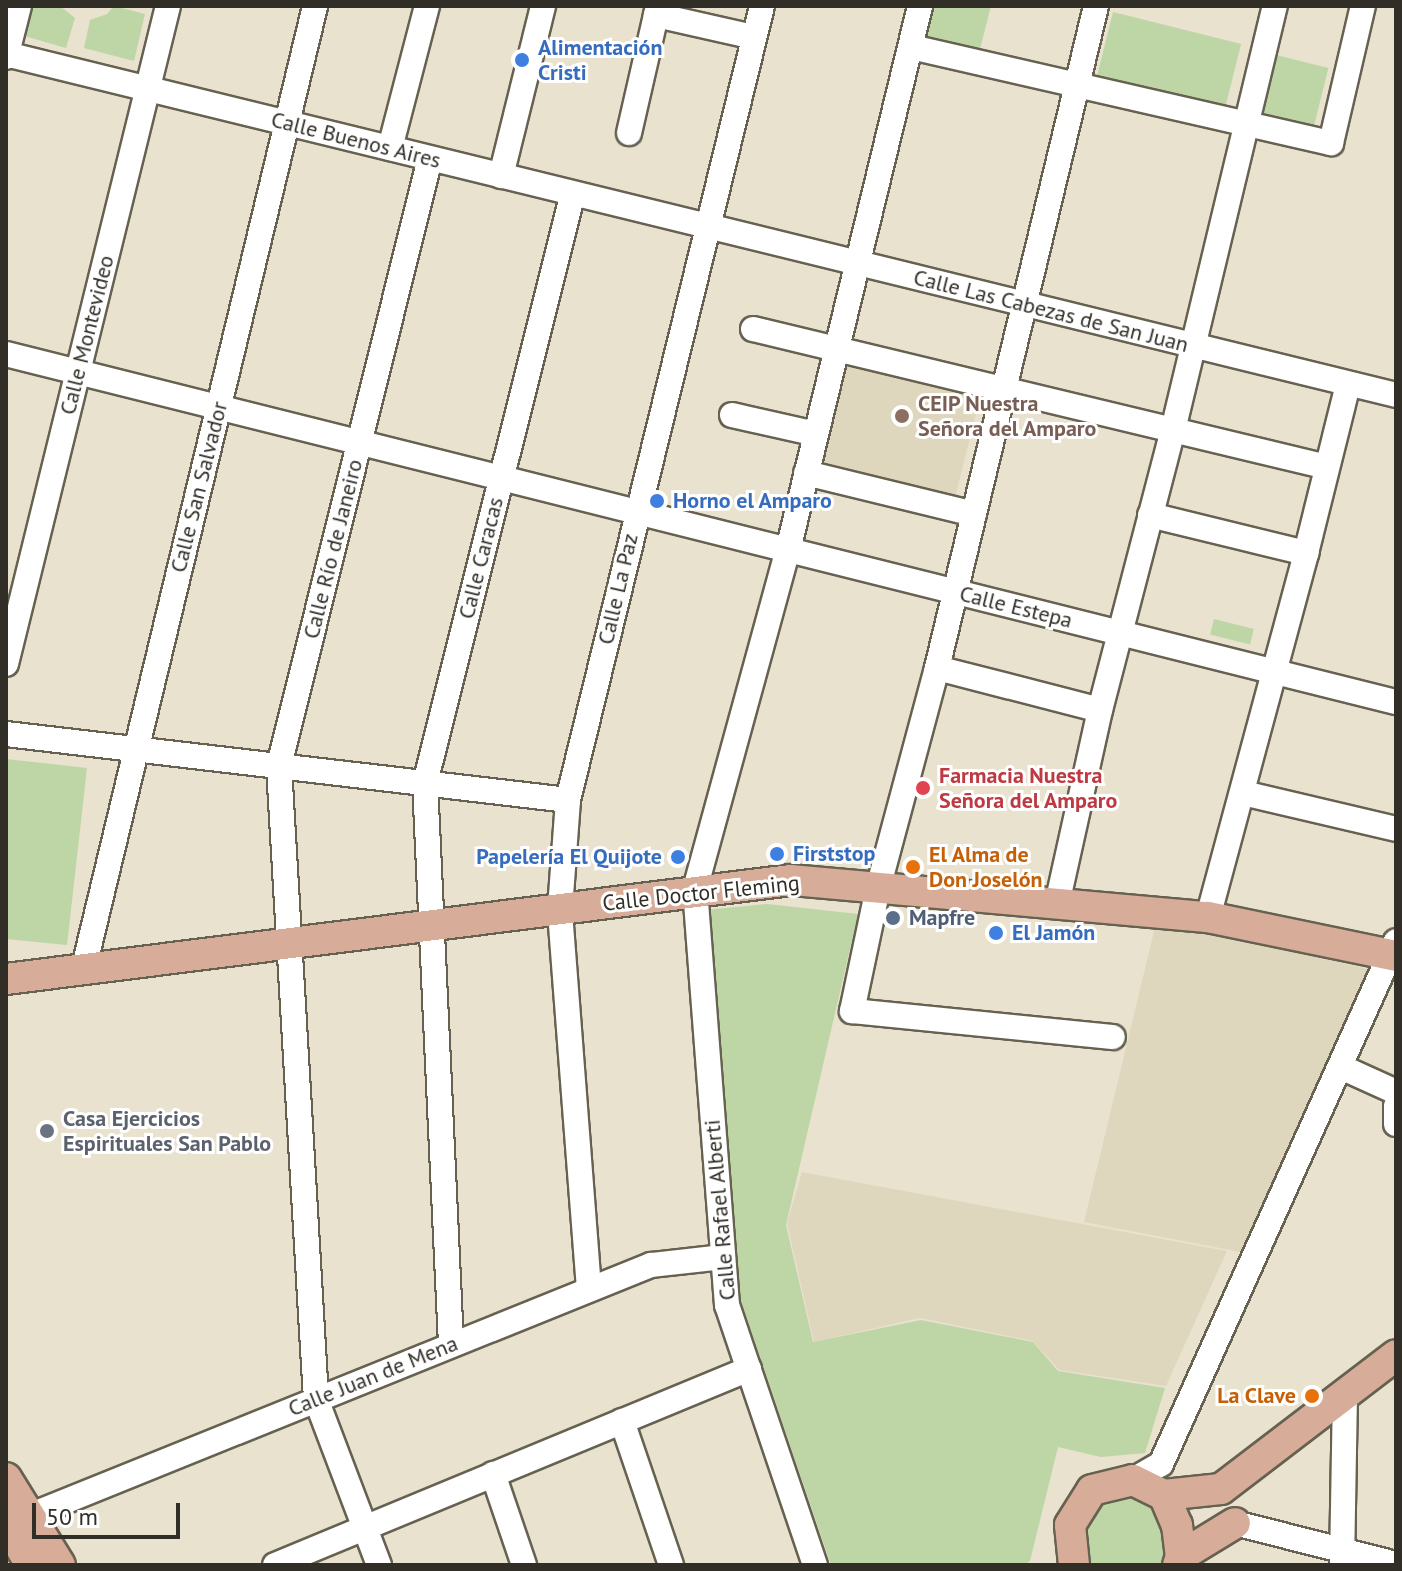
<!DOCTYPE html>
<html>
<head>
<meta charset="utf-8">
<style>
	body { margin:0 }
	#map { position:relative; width:1402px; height:1571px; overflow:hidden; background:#e8e2cf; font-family:"PT Sans",sans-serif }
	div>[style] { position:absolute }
	.built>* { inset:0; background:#dfd7bd; transform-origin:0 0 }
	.green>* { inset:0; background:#bed6a6; transform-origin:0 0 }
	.roads { filter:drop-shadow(2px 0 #666150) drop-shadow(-2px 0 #666150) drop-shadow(0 2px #666150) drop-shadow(0 -2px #666150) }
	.minor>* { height:24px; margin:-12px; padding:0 12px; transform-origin:12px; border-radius:12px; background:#fff }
	.major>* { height:30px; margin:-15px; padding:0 15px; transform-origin:15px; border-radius:15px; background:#d7ad99 }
	.dots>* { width:22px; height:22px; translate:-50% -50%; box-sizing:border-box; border:4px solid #fff; border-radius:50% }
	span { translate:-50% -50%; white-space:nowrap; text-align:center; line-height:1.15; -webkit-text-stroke:6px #fff; paint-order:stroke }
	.shop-label { font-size:22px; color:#366cbe; font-weight:700 }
	.left { translate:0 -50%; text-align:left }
	.right { translate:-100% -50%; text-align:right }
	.street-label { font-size:22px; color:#302e27 }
	.education-label { font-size:22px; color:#785e54; font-weight:700 }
	.health-label { font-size:22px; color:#be3a42; font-weight:700 }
	.food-label { font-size:22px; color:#c56008; font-weight:700 }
	.service-label { font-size:22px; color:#4e5e75; font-weight:700 }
	.worship-label { font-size:22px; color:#5b616d; font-weight:700 }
	.frame { position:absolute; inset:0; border:8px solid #302e27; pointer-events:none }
	.scale { position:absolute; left:32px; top:1503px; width:148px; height:36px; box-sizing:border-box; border:4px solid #302e27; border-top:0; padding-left:10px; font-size:24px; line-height:28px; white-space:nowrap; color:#302e27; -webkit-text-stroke:6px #fff; paint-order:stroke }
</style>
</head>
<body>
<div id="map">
	<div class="built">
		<i style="left:842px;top:356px;width:144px;height:115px;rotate:14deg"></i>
		<i style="clip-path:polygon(1155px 927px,1191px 929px,1368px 969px,1369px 978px,1246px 1253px,1084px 1222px)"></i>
		<i style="clip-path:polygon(802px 1172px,1227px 1251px,1166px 1386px,1059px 1370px,1033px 1341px,920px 1318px,814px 1342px,787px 1223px)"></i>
	</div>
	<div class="green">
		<i style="clip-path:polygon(29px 6px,60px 6px,75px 18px,66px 48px,21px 35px)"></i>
		<i style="clip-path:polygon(114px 6px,145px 14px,134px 61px,84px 48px,90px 20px,107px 14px)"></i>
		<i style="clip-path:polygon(929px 6px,991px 6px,980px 49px,922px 35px)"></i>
		<i style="left:1113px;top:12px;width:132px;height:67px;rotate:14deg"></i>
		<i style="left:1276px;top:55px;width:54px;height:63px;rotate:14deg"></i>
		<i style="left:1214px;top:619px;width:41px;height:16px;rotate:14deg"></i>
		<i style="clip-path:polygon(6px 759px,87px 768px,67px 945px,6px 939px)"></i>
		<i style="clip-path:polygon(767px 904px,858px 914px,786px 1225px,813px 1342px,921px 1320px,1033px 1342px,1058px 1371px,1165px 1388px,1145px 1453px,1101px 1457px,1058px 1447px,1030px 1561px,1024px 1565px,831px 1565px,739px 1295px,705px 910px)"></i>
		<i style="clip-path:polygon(1125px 1495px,1140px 1497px,1163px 1515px,1167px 1558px,1162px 1565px,1088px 1565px,1081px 1529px,1097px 1504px)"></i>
	</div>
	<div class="roads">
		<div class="minor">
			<i style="left:1096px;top:6px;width:681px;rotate:103.51deg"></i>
			<i style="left:937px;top:668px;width:228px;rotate:105deg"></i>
			<i style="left:878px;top:888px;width:126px;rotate:101.9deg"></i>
			<i style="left:852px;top:1011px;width:262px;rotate:5.7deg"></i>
			<i style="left:656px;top:15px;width:100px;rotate:12.7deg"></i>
			<i style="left:911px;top:47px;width:431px;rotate:12.9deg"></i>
			<i style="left:1331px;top:143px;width:141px;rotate:-76.9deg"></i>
			<i style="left:6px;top:54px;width:1431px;rotate:13.78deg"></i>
			<i style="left:6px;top:57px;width:53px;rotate:-75.7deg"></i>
			<i style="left:629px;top:133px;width:130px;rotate:-77.1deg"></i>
			<i style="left:390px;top:148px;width:147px;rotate:-75.4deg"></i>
			<i style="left:501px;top:176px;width:175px;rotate:-76.1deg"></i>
			<i style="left:753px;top:329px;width:590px;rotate:13.52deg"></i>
			<i style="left:6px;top:354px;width:1433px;rotate:14.06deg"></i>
			<i style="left:732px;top:415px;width:86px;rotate:12.7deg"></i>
			<i style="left:806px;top:473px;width:173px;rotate:13.7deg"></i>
			<i style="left:1150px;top:515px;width:161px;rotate:13.7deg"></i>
			<i style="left:6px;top:664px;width:678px;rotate:-76.17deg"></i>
			<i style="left:937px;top:668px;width:168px;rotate:14.4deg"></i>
			<i style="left:6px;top:734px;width:566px;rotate:6.7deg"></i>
			<i style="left:1243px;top:793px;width:157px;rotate:13.2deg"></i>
			<i style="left:1057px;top:904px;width:199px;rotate:-77.5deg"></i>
			<i style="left:1100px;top:710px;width:289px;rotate:-75.4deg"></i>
			<i style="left:1173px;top:430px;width:436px;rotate:-76.5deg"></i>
			<i style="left:1208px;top:917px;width:377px;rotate:-74.9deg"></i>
			<i style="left:1306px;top:553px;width:174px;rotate:-76deg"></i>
			<i style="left:84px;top:967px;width:988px;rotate:-76.48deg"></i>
			<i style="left:1341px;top:1067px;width:60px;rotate:24.4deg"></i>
			<i style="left:1396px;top:1106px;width:18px;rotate:90deg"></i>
			<i style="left:589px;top:1289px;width:381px;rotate:-94.4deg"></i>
			<i style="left:560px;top:909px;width:109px;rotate:-85.8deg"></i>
			<i style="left:568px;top:800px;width:817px;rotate:-76.27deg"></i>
			<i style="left:451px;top:1344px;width:562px;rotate:-92.65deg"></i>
			<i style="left:425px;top:783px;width:608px;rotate:-75.92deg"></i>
			<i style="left:622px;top:1421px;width:152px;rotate:71.2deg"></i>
			<i style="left:493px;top:1474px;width:96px;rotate:71.2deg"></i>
			<i style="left:1133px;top:1480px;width:32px;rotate:-30deg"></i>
			<i style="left:1161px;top:1464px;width:573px;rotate:-65.8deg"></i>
			<i style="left:29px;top:1516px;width:671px;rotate:-21.98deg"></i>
			<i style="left:651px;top:1265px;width:72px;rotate:-6.3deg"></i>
			<i style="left:1235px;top:1523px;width:166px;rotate:14.3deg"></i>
			<i style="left:275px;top:1565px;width:513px;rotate:-22.47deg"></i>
			<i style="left:379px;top:1565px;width:178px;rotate:-110.8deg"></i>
			<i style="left:316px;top:1399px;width:634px;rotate:-93.35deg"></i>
			<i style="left:279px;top:766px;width:626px;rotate:-76.05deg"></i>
			<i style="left:815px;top:1565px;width:274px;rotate:-108.7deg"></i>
			<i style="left:727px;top:1305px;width:417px;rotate:-94.4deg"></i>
			<i style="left:695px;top:889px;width:352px;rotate:-74.7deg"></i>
			<i style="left:788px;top:550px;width:560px;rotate:-76.36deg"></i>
			<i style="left:1342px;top:1565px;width:173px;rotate:-89deg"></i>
		</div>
		<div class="major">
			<i style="left:6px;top:979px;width:791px;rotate:-7.19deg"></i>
			<i style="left:791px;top:880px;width:419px;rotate:5.1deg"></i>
			<i style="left:1208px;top:917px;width:192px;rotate:11.7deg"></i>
			<i style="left:6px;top:1478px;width:102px;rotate:58.2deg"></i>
			<i style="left:1164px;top:1495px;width:57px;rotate:-6deg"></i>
			<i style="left:1221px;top:1489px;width:220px;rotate:-37.4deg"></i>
			<i style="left:6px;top:1523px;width:49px;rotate:59.2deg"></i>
			<i style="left:1181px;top:1556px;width:63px;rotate:-31.4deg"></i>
			<i style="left:1074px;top:1565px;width:40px;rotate:-95.7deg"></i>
			<i style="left:1070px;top:1525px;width:41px;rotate:-57.8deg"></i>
			<i style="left:1092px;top:1490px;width:42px;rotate:-13.7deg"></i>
			<i style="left:1133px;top:1480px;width:34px;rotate:26deg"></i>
			<i style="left:1164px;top:1495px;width:33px;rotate:67deg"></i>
			<i style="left:1177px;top:1525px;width:31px;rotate:83deg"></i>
			<i style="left:1181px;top:1556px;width:9px;rotate:108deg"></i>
		</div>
	</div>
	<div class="dots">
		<i style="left:522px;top:60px;background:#3f7fe0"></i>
		<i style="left:902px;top:416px;background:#8d6e63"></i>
		<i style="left:657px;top:501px;background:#3f7fe0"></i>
		<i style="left:923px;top:788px;background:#e0444e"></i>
		<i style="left:777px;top:854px;background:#3f7fe0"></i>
		<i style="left:678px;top:857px;background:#3f7fe0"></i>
		<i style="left:913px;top:867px;background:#e8710a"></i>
		<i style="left:893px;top:918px;background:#5c6f8a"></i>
		<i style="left:996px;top:933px;background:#3f7fe0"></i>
		<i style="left:47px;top:1131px;background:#6b7280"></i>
		<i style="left:1312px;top:1396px;background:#e8710a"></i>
	</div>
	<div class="shop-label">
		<span class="left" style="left:538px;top:60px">Alimentación<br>Cristi</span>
		<span class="left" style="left:673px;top:501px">Horno el Amparo</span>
		<span class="left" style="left:793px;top:854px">Firststop</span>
		<span class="right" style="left:662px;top:857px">Papelería El Quijote</span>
		<span class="left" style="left:1012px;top:933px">El Jamón</span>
	</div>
	<div class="street-label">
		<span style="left:356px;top:140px;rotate:14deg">Calle Buenos Aires</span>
		<span style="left:1051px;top:311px;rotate:14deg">Calle Las Cabezas de San Juan</span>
		<span style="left:87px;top:335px;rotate:-76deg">Calle Montevideo</span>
		<span style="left:199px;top:487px;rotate:-76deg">Calle San Salvador</span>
		<span style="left:333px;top:549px;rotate:-76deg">Calle Río de Janeiro</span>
		<span style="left:481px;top:558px;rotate:-76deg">Calle Caracas</span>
		<span style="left:618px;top:589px;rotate:-77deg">Calle La Paz</span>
		<span style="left:1016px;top:607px;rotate:14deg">Calle Estepa</span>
		<span style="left:701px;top:893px;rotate:-6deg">Calle Doctor Fleming</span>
		<span style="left:720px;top:1210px;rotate:-95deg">Calle Rafael Alberti</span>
		<span style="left:373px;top:1376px;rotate:-22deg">Calle Juan de Mena</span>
	</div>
	<div class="education-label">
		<span class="left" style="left:918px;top:416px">CEIP Nuestra<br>Señora del Amparo</span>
	</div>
	<div class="health-label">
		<span class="left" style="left:939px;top:788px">Farmacia Nuestra<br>Señora del Amparo</span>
	</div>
	<div class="food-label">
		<span class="left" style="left:929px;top:867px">El Alma de<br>Don Joselón</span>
		<span class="right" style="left:1296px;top:1396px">La Clave</span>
	</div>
	<div class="service-label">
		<span class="left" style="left:909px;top:918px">Mapfre</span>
	</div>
	<div class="worship-label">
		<span class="left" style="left:63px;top:1131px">Casa Ejercicios<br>Espirituales San Pablo</span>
	</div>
	<div class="frame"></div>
	<div class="scale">50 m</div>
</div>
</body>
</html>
